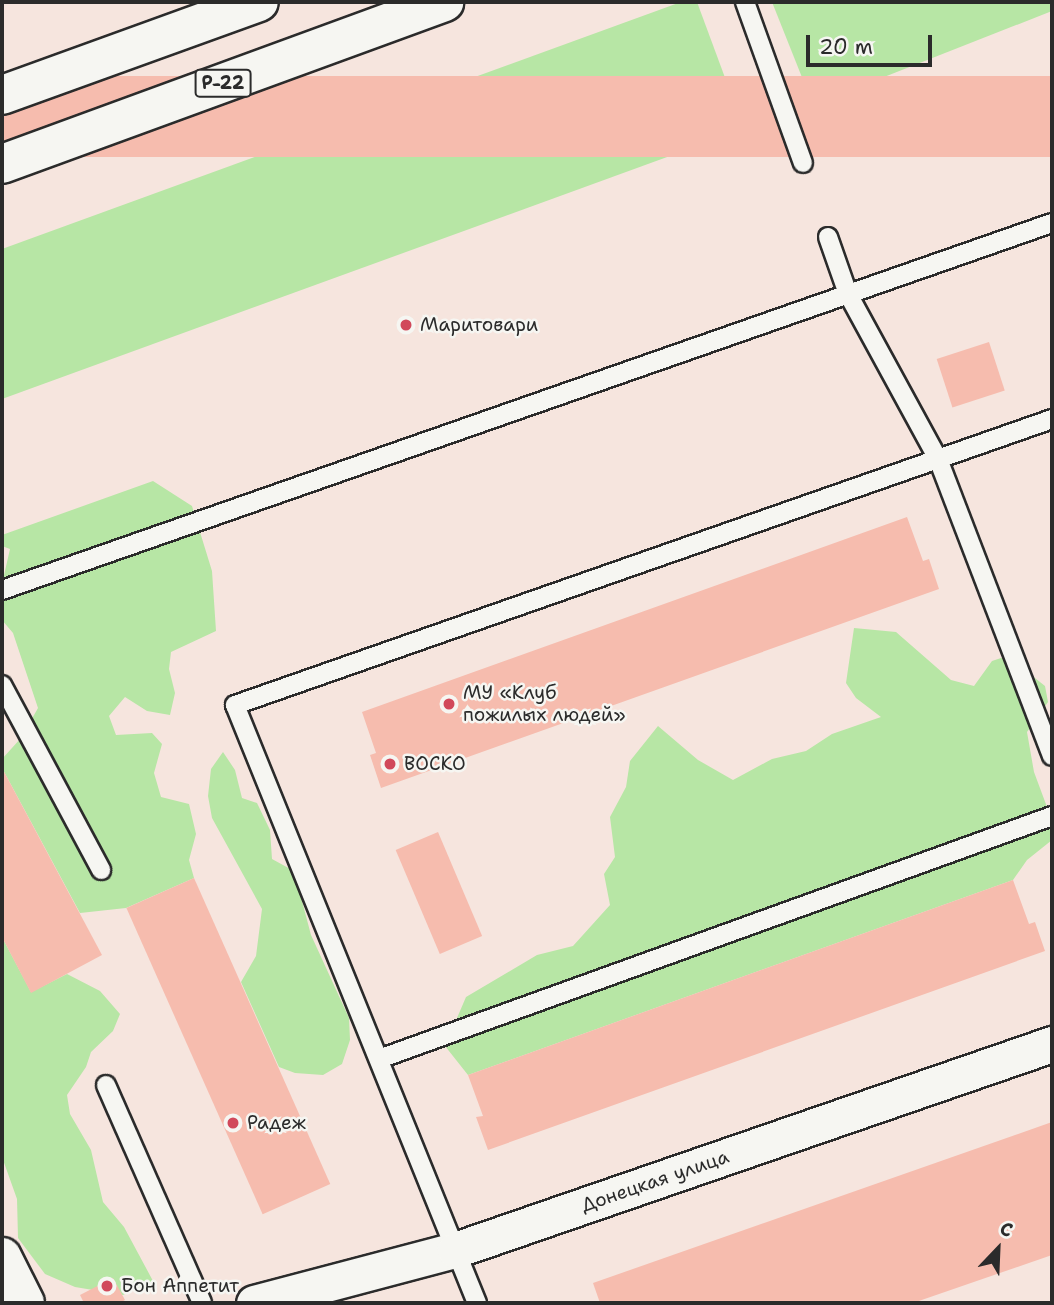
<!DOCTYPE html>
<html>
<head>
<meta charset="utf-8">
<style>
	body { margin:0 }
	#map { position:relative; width:1054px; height:1305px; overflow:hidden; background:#f6e5de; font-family:"Shantell Sans",sans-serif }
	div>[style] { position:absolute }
	.green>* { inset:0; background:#b7e6a5 }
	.building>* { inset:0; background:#f6bcae; transform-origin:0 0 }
	.roads { filter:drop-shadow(2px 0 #2b2b2b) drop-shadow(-2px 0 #2b2b2b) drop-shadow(0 2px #2b2b2b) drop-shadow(0 -2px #2b2b2b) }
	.service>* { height:18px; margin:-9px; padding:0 9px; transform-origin:9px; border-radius:9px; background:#f6f6f2 }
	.minor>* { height:35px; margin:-17.5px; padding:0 17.5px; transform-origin:17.5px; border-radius:17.5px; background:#f6f6f2 }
	.secondary>* { height:38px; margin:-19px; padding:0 19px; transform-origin:19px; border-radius:19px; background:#f6f6f2 }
	.trunk>* { height:38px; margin:-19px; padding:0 19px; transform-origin:19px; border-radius:19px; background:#f6f6f2 }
	.dots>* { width:19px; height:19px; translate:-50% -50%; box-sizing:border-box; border:4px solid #f6f6f2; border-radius:50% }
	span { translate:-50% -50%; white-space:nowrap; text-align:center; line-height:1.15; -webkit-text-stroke:5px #f6f6f2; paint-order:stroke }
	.shield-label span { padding:2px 5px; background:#f6f6f2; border:2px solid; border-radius:5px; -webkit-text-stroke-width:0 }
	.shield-label { font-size:18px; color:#2b2b2b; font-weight:700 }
	.poi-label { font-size:19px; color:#2b2b2b }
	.left { translate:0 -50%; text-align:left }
	.street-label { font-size:19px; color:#2b2b2b }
	.frame { position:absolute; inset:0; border:4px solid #2b2b2b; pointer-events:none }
	.north { position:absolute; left:963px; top:1214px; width:70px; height:70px; -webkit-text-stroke:5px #f6f6f2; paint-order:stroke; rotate:23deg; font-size:19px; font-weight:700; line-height:28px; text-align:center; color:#2b2b2b }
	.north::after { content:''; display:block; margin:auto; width:24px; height:32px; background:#2b2b2b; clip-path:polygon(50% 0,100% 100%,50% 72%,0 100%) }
	.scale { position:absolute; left:806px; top:35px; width:126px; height:32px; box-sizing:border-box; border:4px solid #2b2b2b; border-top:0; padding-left:9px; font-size:21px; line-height:24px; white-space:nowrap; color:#2b2b2b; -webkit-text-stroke:5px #f6f6f2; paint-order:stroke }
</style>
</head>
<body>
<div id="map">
	<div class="green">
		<i style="clip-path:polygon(681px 2px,697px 2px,744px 129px,2px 399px,2px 249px)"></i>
		<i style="clip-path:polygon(772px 2px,1052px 2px,1052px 11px,813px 105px)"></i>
		<i style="clip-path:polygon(153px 481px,192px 506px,212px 571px,216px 631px,171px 652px,169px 669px,175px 693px,170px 715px,147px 711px,125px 697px,109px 716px,116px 735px,152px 733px,162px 744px,154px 773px,161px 797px,189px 804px,196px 834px,189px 860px,194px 878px,126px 908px,80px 913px,2px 768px,2px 759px,21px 738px,38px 708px,13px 633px,2px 620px,2px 584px,10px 549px,2px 546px,2px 535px)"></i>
		<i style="clip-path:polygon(854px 628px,896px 632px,951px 680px,974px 686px,992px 661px,1007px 656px,1045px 686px,1048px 702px,1027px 732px,1034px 772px,1047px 807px,1052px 840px,1027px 860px,1013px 880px,468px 1075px,445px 1046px,466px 997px,537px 955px,573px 946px,610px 905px,604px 874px,615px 857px,610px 817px,626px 787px,630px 761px,658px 726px,698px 760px,733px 780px,772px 759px,806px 751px,832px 734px,881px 717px,856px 698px,846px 683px)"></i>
		<i style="clip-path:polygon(223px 752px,235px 770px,242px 798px,257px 803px,270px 830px,272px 859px,294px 871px,311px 935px,349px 1018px,350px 1040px,342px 1064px,323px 1075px,295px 1073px,279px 1067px,241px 982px,256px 956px,262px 909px,212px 818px,208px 796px,211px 769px)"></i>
		<i style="clip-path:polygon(2px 937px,31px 992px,67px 974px,100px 991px,120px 1014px,113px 1031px,91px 1052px,86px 1067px,67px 1095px,70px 1114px,91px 1150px,103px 1202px,124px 1227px,153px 1281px,123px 1295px,75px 1287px,45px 1274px,18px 1238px,17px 1199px,2px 1157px)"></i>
	</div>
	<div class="building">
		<i style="left:1052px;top:76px;width:81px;height:1116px;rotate:90deg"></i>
		<i style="left:989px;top:342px;width:51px;height:55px;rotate:72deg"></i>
		<i style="clip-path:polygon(907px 517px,923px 561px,929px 559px,939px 589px,381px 788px,370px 755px,376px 753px,362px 712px)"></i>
		<i style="clip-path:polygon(2px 768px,102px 955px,31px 993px,2px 937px)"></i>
		<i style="left:438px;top:832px;width:113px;height:46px;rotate:67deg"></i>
		<i style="left:194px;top:878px;width:335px;height:74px;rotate:66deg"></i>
		<i style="clip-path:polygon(1013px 880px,1029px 924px,1035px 922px,1045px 951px,488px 1150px,476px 1117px,483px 1116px,468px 1075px)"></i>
		<i style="clip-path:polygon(1052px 1122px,1052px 1255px,913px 1303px,600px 1303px,593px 1283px)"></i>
		<i style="clip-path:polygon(113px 1278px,125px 1300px,120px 1303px,84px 1303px,80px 1295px)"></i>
	</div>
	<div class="roads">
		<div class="service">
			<i style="left:745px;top:2px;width:171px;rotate:70.2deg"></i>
			<i style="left:828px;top:237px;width:60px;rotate:70.7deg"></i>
			<i style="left:848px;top:294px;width:188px;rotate:61.4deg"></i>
			<i style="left:938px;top:459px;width:318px;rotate:69deg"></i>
			<i style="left:2px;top:590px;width:1112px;rotate:-19.27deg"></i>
			<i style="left:2px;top:685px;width:210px;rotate:61.8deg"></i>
			<i style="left:379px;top:1059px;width:716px;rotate:-19.85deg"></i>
			<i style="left:106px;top:1085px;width:238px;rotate:66.2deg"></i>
			<i style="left:477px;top:1303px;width:645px;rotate:-112.03deg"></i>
			<i style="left:235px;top:705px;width:866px;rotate:-19.29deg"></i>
		</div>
		<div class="minor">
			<i style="left:254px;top:1303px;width:208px;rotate:-14.8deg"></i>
			<i style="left:455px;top:1250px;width:632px;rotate:-19.04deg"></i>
		</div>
		<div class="secondary">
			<i style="left:2px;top:1257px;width:51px;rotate:63.4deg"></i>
		</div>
		<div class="trunk">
			<i style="left:2px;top:95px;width:273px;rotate:-19.9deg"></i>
			<i style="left:2px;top:164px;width:471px;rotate:-20.1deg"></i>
		</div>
	</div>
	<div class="dots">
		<i style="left:406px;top:325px;background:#d1495b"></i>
		<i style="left:449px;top:704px;background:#d1495b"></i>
		<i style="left:390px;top:764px;background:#d1495b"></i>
		<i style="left:233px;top:1123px;background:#d1495b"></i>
		<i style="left:107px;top:1286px;background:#d1495b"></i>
	</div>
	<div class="shield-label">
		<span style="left:223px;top:83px">Р-22</span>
	</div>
	<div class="poi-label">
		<span class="left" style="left:420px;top:325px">Маритовари</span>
		<span class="left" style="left:463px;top:704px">МУ «Клуб<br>пожилых людей»</span>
		<span class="left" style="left:404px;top:764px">ВОСКО</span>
		<span class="left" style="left:247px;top:1123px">Радеж</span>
		<span class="left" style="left:121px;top:1286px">Бон Аппетит</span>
	</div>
	<div class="street-label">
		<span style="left:655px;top:1181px;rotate:-19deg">Донецкая улица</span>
	</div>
	<div class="frame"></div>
	<div class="north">С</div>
	<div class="scale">20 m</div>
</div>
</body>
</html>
